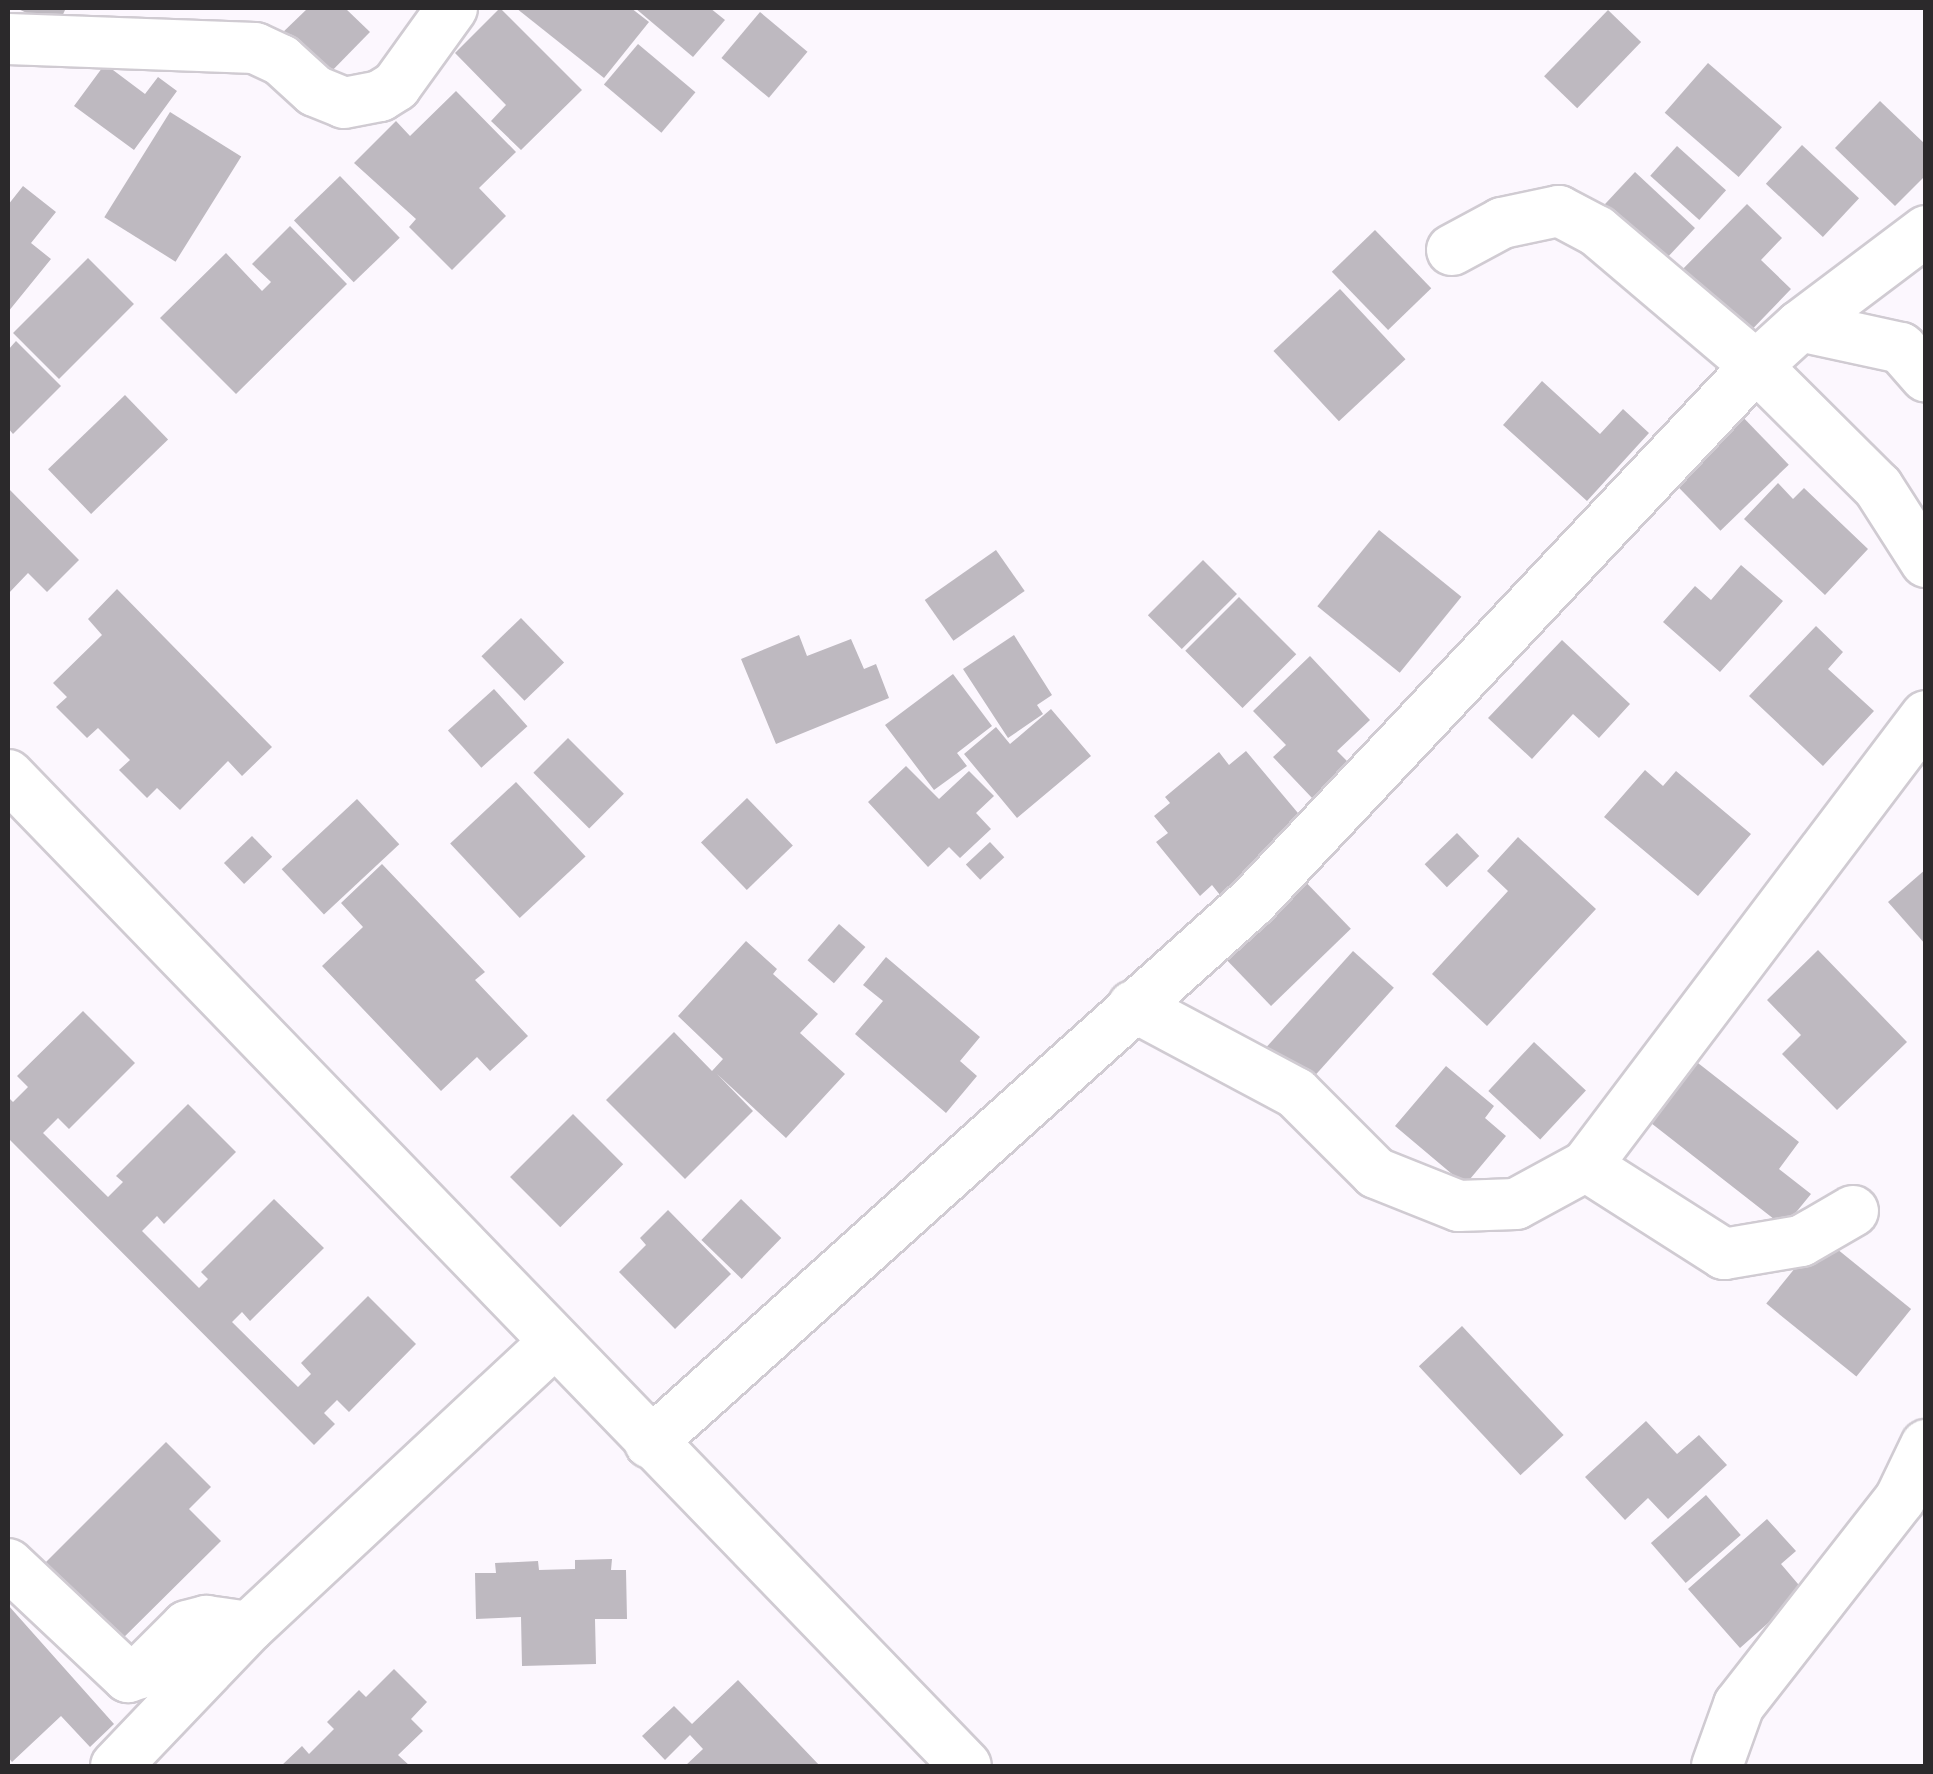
<!DOCTYPE html>
<html>
<head>
<meta charset="utf-8">
<style>
	body { margin:0 }
	#map { position:relative; width:1933px; height:1774px; overflow:hidden; background:#fcf7fe; font-family:Barlow,sans-serif }
	div>[style] { position:absolute }
	.building>* { inset:0; background:#beb9c0; transform-origin:0 0 }
	.roads { filter:drop-shadow(2px 0 #d0cbd2) drop-shadow(-2px 0 #d0cbd2) drop-shadow(0 2px #d0cbd2) drop-shadow(0 -2px #d0cbd2) }
	.minor>* { height:50px; margin:-25px; padding:0 25px; transform-origin:25px; border-radius:25px; background:#fff }
	span { translate:-50% -50%; white-space:nowrap; text-align:center; line-height:1.15; -webkit-text-stroke:8px #fff; paint-order:stroke }
	.frame { position:absolute; inset:0; border:10px solid #2b292b; pointer-events:none }
</style>
</head>
<body>
<div id="map">
	<div class="building">
		<i style="clip-path:polygon(16px 8px,66px 8px,57px 27px)"></i>
		<i style="clip-path:polygon(308px 8px,345px 8px,370px 32px,323px 80px,279px 36px)"></i>
		<i style="clip-path:polygon(500px 8px,582px 90px,521px 150px,491px 121px,506px 105px,455px 53px)"></i>
		<i style="clip-path:polygon(516px 8px,631px 8px,649px 22px,604px 78px)"></i>
		<i style="clip-path:polygon(635px 8px,710px 8px,725px 20px,693px 57px)"></i>
		<i style="left:1608px;top:10px;width:46px;height:92px;rotate:44deg"></i>
		<i style="left:760px;top:12px;width:62px;height:60px;rotate:40deg"></i>
		<i style="left:638px;top:44px;width:75px;height:53px;rotate:40deg"></i>
		<i style="left:1708px;top:63px;width:98px;height:66px;rotate:41deg"></i>
		<i style="clip-path:polygon(105px 64px,145px 94px,158px 77px,177px 91px,134px 150px,74px 106px)"></i>
		<i style="clip-path:polygon(456px 91px,516px 152px,479px 188px,506px 216px,452px 270px,409px 227px,416px 219px,354px 163px,396px 121px,410px 136px)"></i>
		<i style="clip-path:polygon(1880px 101px,1926px 145px,1926px 175px,1895px 206px,1835px 148px)"></i>
		<i style="left:170px;top:112px;width:84px;height:124px;rotate:32deg"></i>
		<i style="left:1802px;top:145px;width:78px;height:53px;rotate:43deg"></i>
		<i style="left:1677px;top:146px;width:66px;height:40px;rotate:42deg"></i>
		<i style="left:1635px;top:172px;width:82px;height:47px;rotate:43deg"></i>
		<i style="left:340px;top:176px;width:86px;height:64px;rotate:46deg"></i>
		<i style="clip-path:polygon(23px 186px,56px 212px,31px 243px,51px 259px,8px 312px,8px 205px)"></i>
		<i style="clip-path:polygon(1747px 204px,1782px 238px,1761px 260px,1791px 289px,1739px 343px,1673px 279px)"></i>
		<i style="clip-path:polygon(290px 226px,347px 284px,236px 394px,160px 318px,226px 253px,262px 291px,271px 282px,252px 264px)"></i>
		<i style="left:1375px;top:230px;width:81px;height:60px;rotate:46deg"></i>
		<i style="left:88px;top:258px;width:65px;height:106px;rotate:45deg"></i>
		<i style="left:1340px;top:289px;width:96px;height:91px;rotate:47deg"></i>
		<i style="clip-path:polygon(16px 341px,61px 386px,13px 434px,8px 428px,8px 350px)"></i>
		<i style="clip-path:polygon(1542px 381px,1600px 434px,1623px 409px,1649px 433px,1587px 501px,1503px 425px)"></i>
		<i style="left:125px;top:395px;width:62px;height:107px;rotate:46deg"></i>
		<i style="left:1736px;top:410px;width:76px;height:95px;rotate:46deg"></i>
		<i style="clip-path:polygon(1778px 483px,1793px 499px,1804px 488px,1868px 549px,1825px 595px,1744px 519px)"></i>
		<i style="clip-path:polygon(8px 488px,79px 560px,47px 592px,28px 573px,8px 594px)"></i>
		<i style="left:1379px;top:530px;width:106px;height:98px;rotate:39deg"></i>
		<i style="left:996px;top:550px;width:50px;height:87px;rotate:55deg"></i>
		<i style="left:1203px;top:560px;width:48px;height:78px;rotate:45deg"></i>
		<i style="clip-path:polygon(1741px 565px,1783px 601px,1720px 672px,1663px 622px,1695px 586px,1711px 600px)"></i>
		<i style="clip-path:polygon(117px 589px,272px 747px,242px 776px,228px 761px,180px 810px,157px 788px,147px 798px,119px 770px,130px 760px,98px 728px,87px 738px,56px 707px,67px 697px,53px 683px,102px 635px,88px 619px)"></i>
		<i style="left:1239px;top:597px;width:81px;height:76px;rotate:45deg"></i>
		<i style="left:521px;top:618px;width:62px;height:55px;rotate:46deg"></i>
		<i style="clip-path:polygon(1816px 626px,1843px 652px,1828px 669px,1874px 711px,1823px 766px,1749px 696px)"></i>
		<i style="clip-path:polygon(799px 635px,807px 656px,851px 639px,864px 669px,876px 664px,889px 698px,776px 744px,741px 659px)"></i>
		<i style="clip-path:polygon(1014px 635px,1052px 695px,1037px 705px,1043px 714px,1008px 738px,963px 669px)"></i>
		<i style="clip-path:polygon(1562px 640px,1630px 704px,1599px 738px,1573px 714px,1532px 759px,1488px 718px)"></i>
		<i style="clip-path:polygon(1310px 656px,1370px 720px,1337px 751px,1350px 764px,1313px 799px,1273px 757px,1286px 745px,1253px 711px)"></i>
		<i style="clip-path:polygon(953px 674px,992px 726px,957px 753px,967px 766px,934px 790px,885px 725px)"></i>
		<i style="left:494px;top:689px;width:50px;height:62px;rotate:48deg"></i>
		<i style="clip-path:polygon(1051px 709px,1091px 756px,1017px 818px,964px 754px,996px 727px,1010px 744px)"></i>
		<i style="left:568px;top:738px;width:79px;height:49px;rotate:45deg"></i>
		<i style="clip-path:polygon(1246px 751px,1303px 819px,1224px 900px,1212px 885px,1200px 896px,1156px 842px,1168px 833px,1154px 816px,1170px 803px,1165px 797px,1219px 752px,1229px 765px)"></i>
		<i style="clip-path:polygon(906px 766px,939px 799px,969px 771px,994px 796px,976px 813px,991px 829px,960px 858px,949px 847px,928px 867px,868px 802px)"></i>
		<i style="clip-path:polygon(1645px 770px,1663px 786px,1676px 771px,1751px 834px,1698px 896px,1604px 817px)"></i>
		<i style="left:516px;top:782px;width:102px;height:90px;rotate:47deg"></i>
		<i style="left:747px;top:798px;width:66px;height:64px;rotate:46deg"></i>
		<i style="left:357px;top:799px;width:62px;height:103px;rotate:47deg"></i>
		<i style="left:1457px;top:833px;width:32px;height:45px;rotate:46deg"></i>
		<i style="left:252px;top:836px;width:29px;height:39px;rotate:46deg"></i>
		<i style="clip-path:polygon(1518px 837px,1596px 909px,1487px 1026px,1432px 974px,1508px 891px,1487px 871px)"></i>
		<i style="left:990px;top:842px;width:21px;height:33px;rotate:47deg"></i>
		<i style="clip-path:polygon(382px 864px,485px 972px,475px 980px,528px 1036px,490px 1071px,477px 1057px,441px 1091px,322px 966px,363px 927px,341px 903px)"></i>
		<i style="clip-path:polygon(1926px 869px,1926px 945px,1888px 902px)"></i>
		<i style="left:1296px;top:872px;width:79px;height:111px;rotate:46deg"></i>
		<i style="left:839px;top:924px;width:35px;height:48px;rotate:41deg"></i>
		<i style="clip-path:polygon(746px 941px,777px 969px,773px 974px,818px 1014px,800px 1033px,845px 1074px,786px 1138px,717px 1074px,753px 1111px,685px 1179px,606px 1100px,674px 1032px,712px 1071px,723px 1059px,678px 1016px)"></i>
		<i style="clip-path:polygon(1818px 950px,1907px 1042px,1837px 1110px,1782px 1054px,1801px 1035px,1767px 1000px)"></i>
		<i style="left:1353px;top:951px;width:55px;height:134px;rotate:42deg"></i>
		<i style="clip-path:polygon(886px 957px,980px 1037px,960px 1061px,977px 1076px,946px 1113px,855px 1034px,883px 1001px,863px 985px)"></i>
		<i style="clip-path:polygon(83px 1011px,135px 1063px,69px 1129px,58px 1118px,43px 1133px,108px 1197px,123px 1182px,116px 1176px,188px 1104px,236px 1152px,164px 1224px,157px 1216px,142px 1231px,199px 1288px,208px 1279px,201px 1272px,274px 1199px,324px 1248px,250px 1321px,242px 1312px,232px 1322px,298px 1387px,311px 1374px,301px 1363px,368px 1296px,416px 1344px,349px 1412px,337px 1400px,324px 1413px,335px 1424px,314px 1445px,8px 1138px,8px 1097px,13px 1102px,28px 1087px,17px 1076px)"></i>
		<i style="left:1534px;top:1042px;width:71px;height:67px;rotate:43deg"></i>
		<i style="clip-path:polygon(1698px 1063px,1799px 1142px,1779px 1169px,1811px 1194px,1784px 1227px,1651px 1123px)"></i>
		<i style="clip-path:polygon(1446px 1066px,1494px 1106px,1485px 1118px,1506px 1136px,1465px 1185px,1395px 1126px)"></i>
		<i style="left:573px;top:1114px;width:71px;height:89px;rotate:45deg"></i>
		<i style="left:741px;top:1199px;width:56px;height:57px;rotate:44deg"></i>
		<i style="clip-path:polygon(668px 1210px,731px 1274px,675px 1329px,619px 1272px,646px 1245px,640px 1238px)"></i>
		<i style="left:1821px;top:1236px;width:116px;height:87px;rotate:39deg"></i>
		<i style="left:1462px;top:1326px;width:149px;height:59px;rotate:47deg"></i>
		<i style="clip-path:polygon(1646px 1421px,1677px 1454px,1699px 1435px,1727px 1465px,1668px 1519px,1648px 1498px,1625px 1520px,1585px 1477px)"></i>
		<i style="clip-path:polygon(166px 1442px,211px 1487px,189px 1509px,221px 1541px,108px 1653px,32px 1576px)"></i>
		<i style="left:1706px;top:1495px;width:53px;height:73px;rotate:49deg"></i>
		<i style="clip-path:polygon(1767px 1519px,1796px 1551px,1781px 1564px,1804px 1591px,1740px 1648px,1688px 1589px)"></i>
		<i style="clip-path:polygon(612px 1559px,611px 1570px,626px 1570px,627px 1619px,595px 1619px,596px 1664px,522px 1666px,521px 1617px,476px 1619px,475px 1573px,496px 1573px,495px 1563px,538px 1561px,539px 1570px,575px 1569px,575px 1560px)"></i>
		<i style="clip-path:polygon(8px 1605px,114px 1724px,90px 1747px,61px 1716px,12px 1762px,8px 1757px)"></i>
		<i style="clip-path:polygon(394px 1669px,427px 1702px,411px 1719px,423px 1731px,398px 1755px,410px 1766px,281px 1766px,302px 1746px,309px 1754px,334px 1729px,327px 1722px,359px 1690px,366px 1697px)"></i>
		<i style="clip-path:polygon(738px 1680px,820px 1766px,685px 1766px,703px 1749px,690px 1735px,665px 1760px,642px 1736px,674px 1706px,692px 1724px)"></i>
	</div>
	<div class="roads">
		<div class="minor">
			<i style="left:8px;top:39px;width:247px;rotate:2.1deg"></i>
			<i style="left:255px;top:48px;width:29px;rotate:25deg"></i>
			<i style="left:281px;top:60px;width:46px;rotate:42.4deg"></i>
			<i style="left:315px;top:91px;width:31px;rotate:22deg"></i>
			<i style="left:344px;top:103px;width:37px;rotate:-11deg"></i>
			<i style="left:380px;top:96px;width:19px;rotate:-32deg"></i>
			<i style="left:396px;top:86px;width:96px;rotate:-54.3deg"></i>
			<i style="left:1452px;top:250px;width:57px;rotate:-28.4deg"></i>
			<i style="left:1502px;top:223px;width:58px;rotate:-11.9deg"></i>
			<i style="left:1559px;top:211px;width:43px;rotate:27.8deg"></i>
			<i style="left:1597px;top:231px;width:209px;rotate:40.3deg"></i>
			<i style="left:1756px;top:366px;width:172px;rotate:44.8deg"></i>
			<i style="left:1878px;top:487px;width:89px;rotate:57.4deg"></i>
			<i style="left:1800px;top:326px;width:103px;rotate:12.3deg"></i>
			<i style="left:1901px;top:348px;width:38px;rotate:49deg"></i>
			<i style="left:8px;top:775px;width:1378px;rotate:45.97deg"></i>
			<i style="left:1133px;top:1006px;width:185px;rotate:28.1deg"></i>
			<i style="left:1296px;top:1093px;width:113px;rotate:45deg"></i>
			<i style="left:1376px;top:1173px;width:89px;rotate:21.7deg"></i>
			<i style="left:1459px;top:1206px;width:57px;rotate:-2deg"></i>
			<i style="left:1516px;top:1204px;width:80px;rotate:-28.5deg"></i>
			<i style="left:1586px;top:1166px;width:564px;rotate:-52.93deg"></i>
			<i style="left:1586px;top:1166px;width:164px;rotate:32.5deg"></i>
			<i style="left:1724px;top:1254px;width:78px;rotate:-9.6deg"></i>
			<i style="left:1801px;top:1241px;width:60px;rotate:-30deg"></i>
			<i style="left:650px;top:1443px;width:809px;rotate:-41.95deg"></i>
			<i style="left:1252px;top:902px;width:736px;rotate:-46.76deg"></i>
			<i style="left:1756px;top:366px;width:59px;rotate:-42.3deg"></i>
			<i style="left:1800px;top:326px;width:158px;rotate:-37deg"></i>
			<i style="left:8px;top:1564px;width:165px;rotate:43.3deg"></i>
			<i style="left:128px;top:1677px;width:13px;rotate:-18deg"></i>
			<i style="left:140px;top:1673px;width:66px;rotate:-45deg"></i>
			<i style="left:187px;top:1626px;width:20px;rotate:-15deg"></i>
			<i style="left:206px;top:1621px;width:43px;rotate:7.9deg"></i>
			<i style="left:116px;top:1766px;width:192px;rotate:-46.3deg"></i>
			<i style="left:249px;top:1627px;width:418px;rotate:-43deg"></i>
			<i style="left:1717px;top:1766px;width:65px;rotate:-70.2deg"></i>
			<i style="left:1739px;top:1705px;width:261px;rotate:-52deg"></i>
			<i style="left:1900px;top:1499px;width:60px;rotate:-64.3deg"></i>
		</div>
	</div>
	<div class="frame"></div>
</div>
</body>
</html>
